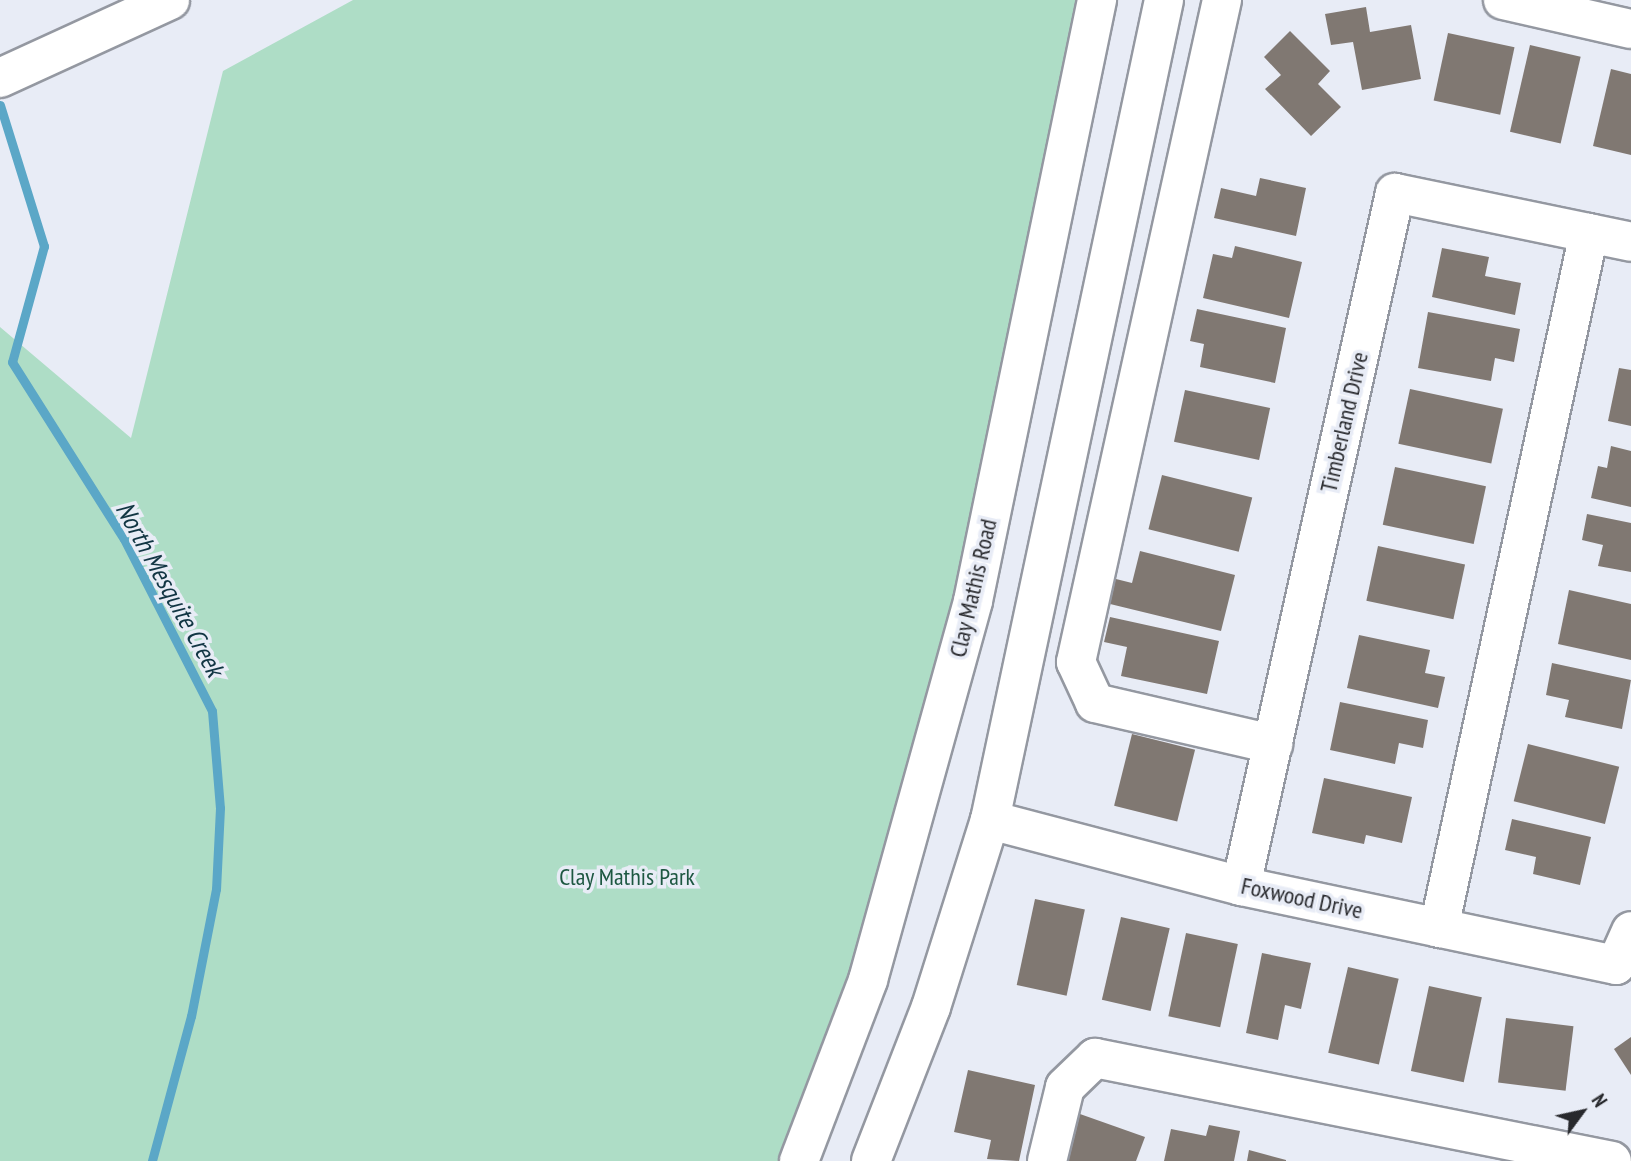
<!DOCTYPE html>
<html>
<head>
<meta charset="utf-8">
<style>
	body { margin:0 }
	#map { position:relative; width:1631px; height:1161px; overflow:hidden; background:#e8ecf6; font-family:"PT Sans Narrow",sans-serif }
	div>[style] { position:absolute }
	.green>* { inset:0; background:#aeddc6 }
	.stream>* { height:9px; margin:-4.5px; padding:0 4.5px; transform-origin:4.5px; border-radius:4.5px; background:#5ba7c7 }
	.building>* { inset:0; background:#807872; transform-origin:0 0 }
	.roads { filter:drop-shadow(2px 0 #9498a1) drop-shadow(-2px 0 #9498a1) drop-shadow(0 2px #9498a1) drop-shadow(0 -2px #9498a1) }
	.minor>* { height:38px; margin:-19px; padding:0 19px; transform-origin:19px; border-radius:19px; background:#fff }
	.major>* { height:38px; margin:-19px; padding:0 19px; transform-origin:19px; border-radius:19px; background:#fff }
	span { translate:-50% -50%; white-space:nowrap; text-align:center; line-height:1.15; -webkit-text-stroke:7px #e8ecf6; paint-order:stroke }
	.street-label { font-size:24px; color:#28292d }
	.park-label { font-size:24px; color:#1d5741 }
	.water-label { font-size:26px; color:#113543; font-style:italic }
	.north { position:absolute; left:1547px; top:1077px; width:70px; height:70px; -webkit-text-stroke:5px #e8ecf6; paint-order:stroke; rotate:57deg; font-size:19px; font-weight:700; line-height:28px; text-align:center; color:#28292d }
	.north::after { content:''; display:block; margin:auto; width:24px; height:32px; background:#28292d; clip-path:polygon(50% 0,100% 100%,50% 72%,0 100%) }
</style>
</head>
<body>
<div id="map">
	<div class="green">
		<i style="clip-path:polygon(353px 0,1082px 0,936px 678px,858px 967px,788px 1161px,0 1161px,0 327px,131px 438px,223px 71px)"></i>
	</div>
	<div class="stream">
		<i style="left:0;top:105px;width:148px;rotate:72.7deg"></i>
		<i style="left:44px;top:246px;width:120px;rotate:105.4deg"></i>
		<i style="left:12px;top:362px;width:209px;rotate:57.7deg"></i>
		<i style="left:124px;top:539px;width:193px;rotate:62.9deg"></i>
		<i style="left:212px;top:711px;width:97px;rotate:85.3deg"></i>
		<i style="left:220px;top:808px;width:81px;rotate:92.8deg"></i>
		<i style="left:216px;top:889px;width:129px;rotate:101.1deg"></i>
		<i style="left:191px;top:1016px;width:150px;rotate:105.1deg"></i>
	</div>
	<div class="building">
		<i style="clip-path:polygon(1366px 7px,1370px 32px,1411px 25px,1421px 79px,1362px 90px,1353px 42px,1331px 45px,1325px 14px)"></i>
		<i style="clip-path:polygon(1290px 31px,1330px 71px,1318px 84px,1341px 107px,1311px 136px,1265px 89px,1281px 75px,1264px 57px)"></i>
		<i style="left:1448px;top:33px;width:68px;height:69px;rotate:12deg"></i>
		<i style="left:1530px;top:45px;width:52px;height:89px;rotate:13deg"></i>
		<i style="clip-path:polygon(1611px 69px,1631px 74px,1631px 155px,1593px 146px)"></i>
		<i style="clip-path:polygon(1260px 178px,1306px 188px,1296px 236px,1214px 218px,1221px 188px,1256px 196px)"></i>
		<i style="clip-path:polygon(1235px 246px,1302px 262px,1289px 318px,1203px 298px,1213px 254px,1232px 258px)"></i>
		<i style="clip-path:polygon(1442px 248px,1489px 257px,1485px 276px,1521px 283px,1515px 315px,1432px 297px)"></i>
		<i style="clip-path:polygon(1197px 309px,1286px 328px,1275px 383px,1200px 367px,1204px 344px,1190px 341px)"></i>
		<i style="clip-path:polygon(1428px 312px,1520px 329px,1514px 362px,1495px 358px,1491px 381px,1418px 368px)"></i>
		<i style="clip-path:polygon(1619px 368px,1631px 370px,1631px 426px,1608px 421px)"></i>
		<i style="left:1410px;top:389px;width:95px;height:56px;rotate:12deg"></i>
		<i style="left:1185px;top:390px;width:87px;height:53px;rotate:12deg"></i>
		<i style="clip-path:polygon(1611px 446px,1631px 451px,1631px 507px,1591px 498px,1598px 466px,1607px 468px)"></i>
		<i style="left:1395px;top:467px;width:93px;height:59px;rotate:12deg"></i>
		<i style="left:1162px;top:475px;width:93px;height:56px;rotate:14deg"></i>
		<i style="clip-path:polygon(1587px 514px,1631px 523px,1631px 572px,1598px 566px,1603px 545px,1582px 540px)"></i>
		<i style="left:1378px;top:546px;width:89px;height:56px;rotate:12deg"></i>
		<i style="clip-path:polygon(1140px 551px,1235px 575px,1221px 631px,1106px 603px,1112px 578px,1132px 583px)"></i>
		<i style="clip-path:polygon(1569px 590px,1631px 604px,1631px 660px,1558px 644px)"></i>
		<i style="clip-path:polygon(1110px 617px,1219px 641px,1207px 694px,1121px 676px,1127px 647px,1104px 642px)"></i>
		<i style="clip-path:polygon(1359px 635px,1430px 650px,1425px 673px,1445px 677px,1438px 708px,1347px 688px)"></i>
		<i style="clip-path:polygon(1552px 663px,1631px 680px,1622px 729px,1565px 717px,1569px 700px,1546px 695px)"></i>
		<i style="clip-path:polygon(1340px 702px,1428px 720px,1423px 748px,1399px 743px,1395px 764px,1330px 750px)"></i>
		<i style="left:1132px;top:734px;width:65px;height:74px;rotate:14deg"></i>
		<i style="left:1528px;top:744px;width:94px;height:59px;rotate:14deg"></i>
		<i style="clip-path:polygon(1324px 778px,1412px 797px,1402px 843px,1366px 835px,1364px 844px,1312px 833px)"></i>
		<i style="clip-path:polygon(1512px 819px,1591px 837px,1580px 885px,1533px 874px,1536px 857px,1505px 850px)"></i>
		<i style="left:1035px;top:899px;width:51px;height:88px;rotate:12deg"></i>
		<i style="left:1121px;top:917px;width:50px;height:85px;rotate:13deg"></i>
		<i style="left:1186px;top:933px;width:53px;height:85px;rotate:12deg"></i>
		<i style="clip-path:polygon(1262px 953px,1311px 963px,1301px 1009px,1285px 1005px,1278px 1040px,1246px 1033px)"></i>
		<i style="left:1348px;top:967px;width:52px;height:88px;rotate:13deg"></i>
		<i style="left:1429px;top:986px;width:54px;height:87px;rotate:12deg"></i>
		<i style="left:1506px;top:1018px;width:68px;height:65px;rotate:7deg"></i>
		<i style="clip-path:polygon(1631px 1037px,1631px 1075px,1614px 1049px)"></i>
		<i style="clip-path:polygon(968px 1070px,1035px 1085px,1019px 1161px,987px 1159px,991px 1140px,954px 1132px)"></i>
		<i style="clip-path:polygon(1080px 1114px,1145px 1137px,1136px 1161px,1063px 1161px)"></i>
		<i style="clip-path:polygon(1209px 1125px,1240px 1131px,1234px 1161px,1164px 1161px,1171px 1129px,1206px 1136px)"></i>
		<i style="clip-path:polygon(1249px 1150px,1286px 1160px,1286px 1161px,1247px 1161px)"></i>
	</div>
	<div class="roads">
		<div class="minor">
			<i style="left:1222px;top:0;width:678px;rotate:102.44deg"></i>
			<i style="left:1076px;top:662px;width:45px;rotate:65.1deg"></i>
			<i style="left:1095px;top:703px;width:183px;rotate:13deg"></i>
			<i style="left:1503px;top:0;width:131px;rotate:12.8deg"></i>
			<i style="left:990px;top:820px;width:260px;rotate:14.7deg"></i>
			<i style="left:1241px;top:886px;width:383px;rotate:11.9deg"></i>
			<i style="left:1616px;top:965px;width:37px;rotate:-66deg"></i>
			<i style="left:1241px;top:886px;width:710px;rotate:-77.47deg"></i>
			<i style="left:1395px;top:193px;width:241px;rotate:11.7deg"></i>
			<i style="left:1439px;top:928px;width:711px;rotate:-77.82deg"></i>
			<i style="left:1047px;top:1161px;width:76px;rotate:-76.3deg"></i>
			<i style="left:1065px;top:1087px;width:42px;rotate:-44deg"></i>
			<i style="left:1095px;top:1058px;width:527px;rotate:11.27deg"></i>
		</div>
		<div class="major">
			<i style="left:0;top:78px;width:187px;rotate:-24.6deg"></i>
			<i style="left:799px;top:1161px;width:194px;rotate:-69.1deg"></i>
			<i style="left:868px;top:980px;width:393px;rotate:-74.5deg"></i>
			<i style="left:973px;top:601px;width:614px;rotate:-78.34deg"></i>
			<i style="left:871px;top:1161px;width:165px;rotate:-68.7deg"></i>
			<i style="left:931px;top:1007px;width:196px;rotate:-72.5deg"></i>
			<i style="left:990px;top:820px;width:838px;rotate:-78.02deg"></i>
		</div>
	</div>
	<div class="street-label">
		<span style="left:1344px;top:422px;rotate:-77deg">Timberland Drive</span>
		<span style="left:973px;top:588px;rotate:-77deg">Clay Mathis Road</span>
		<span style="left:1302px;top:898px;rotate:12deg">Foxwood Drive</span>
	</div>
	<div class="park-label">
		<span style="left:627px;top:877px">Clay Mathis Park</span>
	</div>
	<div class="water-label">
		<span style="left:170px;top:589px;rotate:61deg">North Mesquite Creek</span>
	</div>
	<div class="north">N</div>
</div>
</body>
</html>
